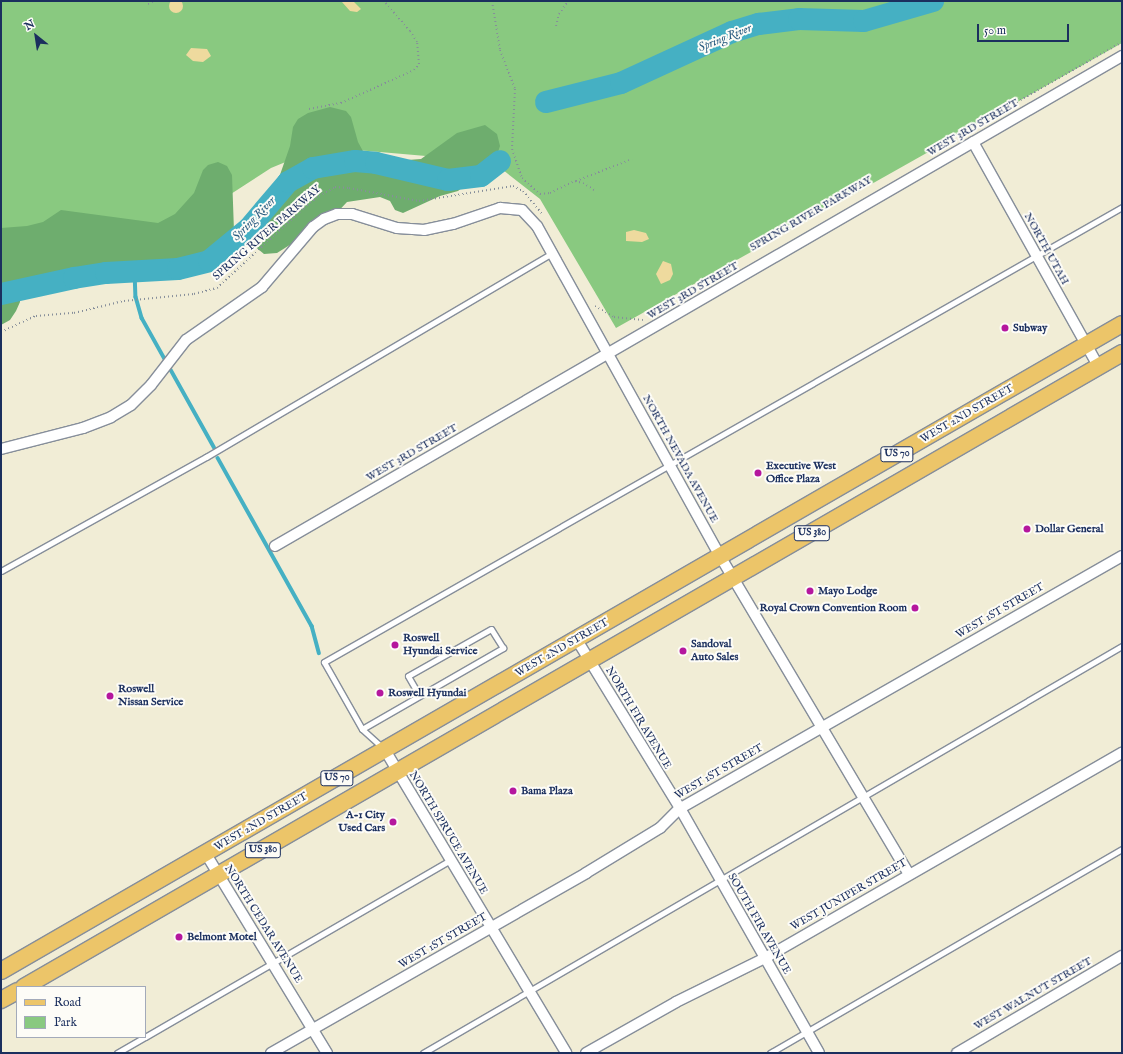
<!DOCTYPE html>
<html>
<head>
<meta charset="utf-8">
<style>
	body { margin:0 }
	#map { position:relative; width:1123px; height:1054px; overflow:hidden; background:#f1edd6; font-family:"IM FELL English",serif }
	div>[style] { position:absolute }
	.green>* { inset:0; background:#89c980 }
	.forest>* { inset:0; background:#6ead6e }
	.sand>* { inset:0; background:#eeda9e }
	.round { border-radius:50% }
	.stream>* { height:3.5px; margin:-1.75px; padding:0 1.75px; transform-origin:1.75px; border-radius:1.75px; background:#45b0c3 }
	.river>* { height:22px; margin:-11px; padding:0 11px; transform-origin:11px; border-radius:11px; background:#45b0c3 }
	.path>* { height:2px; margin-top:-1px; transform-origin:0; background:repeating-linear-gradient(90deg,#868e9a 0 1px,transparent 0 4px) }
	.roads { filter:drop-shadow(1px 0 #868e9a) drop-shadow(-1px 0 #868e9a) drop-shadow(0 1px #868e9a) drop-shadow(0 -1px #868e9a) }
	.service>* { height:5px; margin:-2.5px; padding:0 2.5px; transform-origin:2.5px; border-radius:2.5px; background:#fff }
	.minor>* { height:10px; margin:-5px; padding:0 5px; transform-origin:5px; border-radius:5px; background:#fff }
	.primary>* { height:16px; margin:-8px; padding:0 8px; transform-origin:8px; border-radius:8px; background:#ecc569 }
	.dots>* { width:11px; height:11px; translate:-50% -50%; box-sizing:border-box; border:2px solid #fdfcf7; border-radius:50% }
	span { translate:-50% -50%; white-space:nowrap; text-align:center; line-height:1.15; -webkit-text-stroke:4px #fdfcf7; paint-order:stroke }
	.shield-label span { padding:1px 3px; background:#fdfcf7; border:1px solid; border-radius:3px; -webkit-text-stroke-width:0 }
	.shield-label { font-size:10px; color:#1b2f5e; font-weight:700 }
	.street-label { font-size:11px; color:#1b2f5e }
	.poi-label { font-size:11px; color:#1b2f5e; font-weight:700 }
	.left { translate:0 -50%; text-align:left }
	.right { translate:-100% -50%; text-align:right }
	.water-label { font-size:12px; color:#2a5c81; font-style:italic }
	.frame { position:absolute; inset:0; border:2px solid #1b2f5e; pointer-events:none }
	.legend { position:absolute; left:16px; top:986px; width:130px; height:52px; box-sizing:border-box; background:#fdfcf7; border:1px solid #a3aaba; margin:0; padding:5px 7px; list-style:none; font-size:12px; color:#1b2f5e }
	.legend li { display:flex; align-items:center; gap:8px; height:20px }
	.legend b { width:20px; border:1px solid #a3aaba }
	.north { position:absolute; left:16px; top:16px; width:40px; height:40px; -webkit-text-stroke:3px #fdfcf7; paint-order:stroke; rotate:330deg; font-size:11px; font-weight:700; line-height:16px; text-align:center; color:#1b2f5e }
	.north::after { content:''; display:block; margin:auto; width:14px; height:18px; background:#1b2f5e; clip-path:polygon(50% 0,100% 100%,50% 72%,0 100%) }
	.scale { position:absolute; left:977px; top:24px; width:92px; height:18px; box-sizing:border-box; border:2px solid #1b2f5e; border-top:0; padding-left:5px; font-size:12px; line-height:14px; white-space:nowrap; color:#1b2f5e; -webkit-text-stroke:3px #fdfcf7; paint-order:stroke }
</style>
</head>
<body>
<div id="map">
	<div class="green">
		<i style="clip-path:polygon(1px 1px,1122px 1px,1122px 43px,616px 328px,540px 199px,503px 170px,426px 156px,322px 147px,271px 168px,166px 236px,1px 266px)"></i>
	</div>
	<div class="forest">
		<i style="clip-path:polygon(330px 107px,346px 111px,351px 117px,358px 142px,364px 153px,373px 158px,394px 161px,421px 159px,457px 133px,485px 125px,497px 134px,500px 146px,497px 155px,490px 162px,469px 174px,465px 185px,458px 191px,440px 196px,403px 213px,395px 210px,390px 201px,380px 197px,347px 202px,331px 219px,277px 253px,264px 254px,253px 245px,250px 236px,266px 215px,290px 146px,293px 127px,298px 119px,308px 113px)"></i>
		<i style="clip-path:polygon(218px 162px,227px 166px,232px 175px,234px 231px,231px 242px,221px 257px,209px 267px,194px 274px,171px 275px,148px 264px,133px 261px,101px 269px,41px 277px,21px 284px,20px 302px,16px 311px,10px 320px,1px 325px,1px 228px,27px 226px,43px 222px,61px 210px,158px 223px,175px 214px,194px 193px,203px 170px,208px 165px)"></i>
	</div>
	<div class="sand">
		<i class="round" style="left:169px;top:-1px;width:14px;height:14px"></i>
		<i style="clip-path:polygon(335px 1px,353px 1px,361px 9px,357px 12px,350px 11px,342px 2px)"></i>
		<i style="clip-path:polygon(191px 48px,207px 49px,211px 56px,203px 62px,193px 61px,186px 55px)"></i>
		<i style="clip-path:polygon(634px 230px,646px 233px,649px 239px,642px 242px,626px 241px,626px 232px)"></i>
		<i style="clip-path:polygon(663px 261px,671px 264px,673px 274px,670px 280px,661px 284px,656px 274px)"></i>
	</div>
	<div class="stream">
		<i style="left:135px;top:271px;width:26px;rotate:88deg"></i>
		<i style="left:136px;top:297px;width:22px;rotate:74deg"></i>
		<i style="left:142px;top:318px;width:148px;rotate:60.8deg"></i>
		<i style="left:218px;top:458px;width:193px;rotate:60.8deg"></i>
		<i style="left:312px;top:626px;width:28px;rotate:75deg"></i>
	</div>
	<div class="river">
		<i style="left:546px;top:102px;width:77px;rotate:-14.2deg"></i>
		<i style="left:621px;top:83px;width:122px;rotate:-24.7deg"></i>
		<i style="left:732px;top:32px;width:28px;rotate:-17deg"></i>
		<i style="left:759px;top:24px;width:40px;rotate:-7.1deg"></i>
		<i style="left:799px;top:19px;width:65px;rotate:1.8deg"></i>
		<i style="left:864px;top:21px;width:72px;rotate:-16.2deg"></i>
		<i style="left:1px;top:294px;width:75px;rotate:-12.4deg"></i>
		<i style="left:74px;top:278px;width:32px;rotate:-9deg"></i>
		<i style="left:106px;top:273px;width:72px;rotate:-3.2deg"></i>
		<i style="left:178px;top:269px;width:32px;rotate:-14deg"></i>
		<i style="left:209px;top:261px;width:52px;rotate:-39.5deg"></i>
		<i style="left:249px;top:228px;width:60px;rotate:-49.7deg"></i>
		<i style="left:288px;top:182px;width:29px;rotate:-29deg"></i>
		<i style="left:313px;top:168px;width:43px;rotate:-9.5deg"></i>
		<i style="left:355px;top:161px;width:21px;rotate:5deg"></i>
		<i style="left:376px;top:163px;width:74px;rotate:13.3deg"></i>
		<i style="left:448px;top:180px;width:33px;rotate:-7deg"></i>
		<i style="left:481px;top:176px;width:24px;rotate:-38deg"></i>
	</div>
	<div class="path">
		<i style="left:492px;top:1px;width:50px;rotate:80.7deg"></i>
		<i style="left:500px;top:50px;width:42px;rotate:69deg"></i>
		<i style="left:515px;top:89px;width:60px;rotate:92.9deg"></i>
		<i style="left:512px;top:149px;width:31px;rotate:71deg"></i>
		<i style="left:522px;top:178px;width:24px;rotate:42deg"></i>
		<i style="left:540px;top:194px;width:10px;rotate:-6deg"></i>
		<i style="left:550px;top:193px;width:28px;rotate:-26deg"></i>
		<i style="left:575px;top:181px;width:8px;rotate:14deg"></i>
		<i style="left:583px;top:183px;width:15px;rotate:32deg"></i>
		<i style="left:148px;top:4px;width:7px;rotate:-27deg"></i>
		<i style="left:556px;top:26px;width:12px;rotate:-76deg"></i>
		<i style="left:559px;top:14px;width:16px;rotate:-55deg"></i>
		<i style="left:309px;top:109px;width:33px;rotate:-11deg"></i>
		<i style="left:341px;top:103px;width:80px;rotate:-24.3deg"></i>
		<i style="left:414px;top:70px;width:8px;rotate:-50deg"></i>
		<i style="left:419px;top:64px;width:22px;rotate:-95deg"></i>
		<i style="left:417px;top:42px;width:13px;rotate:-122deg"></i>
		<i style="left:410px;top:31px;width:40px;rotate:-131deg"></i>
		<i style="left:939px;top:148px;width:31px;rotate:-38deg"></i>
		<i style="left:963px;top:129px;width:36px;rotate:-24deg"></i>
		<i style="left:996px;top:114px;width:145px;rotate:-29.7deg"></i>
		<i style="left:576px;top:181px;width:60px;rotate:-21.4deg"></i>
		<i style="left:595px;top:306px;width:22px;rotate:30deg"></i>
		<i style="left:614px;top:317px;width:29px;rotate:6deg"></i>
		<i style="left:1px;top:332px;width:38px;rotate:-25deg"></i>
		<i style="left:36px;top:316px;width:38px;rotate:-5deg"></i>
		<i style="left:74px;top:313px;width:51px;rotate:-13.5deg"></i>
		<i style="left:124px;top:301px;width:70px;rotate:-5.7deg"></i>
		<i style="left:194px;top:294px;width:24px;rotate:-15deg"></i>
		<i style="left:217px;top:288px;width:118px;rotate:-42.6deg"></i>
		<i style="left:304px;top:208px;width:19px;rotate:-39deg"></i>
		<i style="left:319px;top:196px;width:18px;rotate:-29deg"></i>
		<i style="left:335px;top:187px;width:14px;rotate:4deg"></i>
		<i style="left:349px;top:188px;width:71px;rotate:10.5deg"></i>
		<i style="left:419px;top:201px;width:95px;rotate:-9.1deg"></i>
		<i style="left:513px;top:186px;width:11px;rotate:27deg"></i>
		<i style="left:523px;top:191px;width:31px;rotate:50deg"></i>
	</div>
	<div class="roads">
		<div class="service">
			<i style="left:1px;top:571px;width:235px;rotate:-29.1deg"></i>
			<i style="left:206px;top:457px;width:402px;rotate:-30.5deg"></i>
			<i style="left:362px;top:729px;width:77px;rotate:-119.6deg"></i>
			<i style="left:324px;top:662px;width:919px;rotate:-29.69deg"></i>
			<i style="left:383px;top:748px;width:28px;rotate:-138deg"></i>
			<i style="left:362px;top:729px;width:163px;rotate:-29.9deg"></i>
			<i style="left:503px;top:648px;width:22px;rotate:-122deg"></i>
			<i style="left:491px;top:629px;width:95px;rotate:150.5deg"></i>
			<i style="left:408px;top:676px;width:22px;rotate:60deg"></i>
			<i style="left:145px;top:1037px;width:353px;rotate:-30.1deg"></i>
			<i style="left:117px;top:1053px;width:32px;rotate:-30deg"></i>
			<i style="left:423px;top:1053px;width:809px;rotate:-30.21deg"></i>
			<i style="left:770px;top:1053px;width:407px;rotate:-30.1deg"></i>
		</div>
		<div class="minor">
			<i style="left:973px;top:142px;width:258px;rotate:60.8deg"></i>
			<i style="left:1px;top:449px;width:85px;rotate:-14.4deg"></i>
			<i style="left:83px;top:428px;width:30px;rotate:-21deg"></i>
			<i style="left:111px;top:417px;width:23px;rotate:-31deg"></i>
			<i style="left:131px;top:405px;width:28px;rotate:-45deg"></i>
			<i style="left:151px;top:385px;width:57px;rotate:-52.1deg"></i>
			<i style="left:186px;top:340px;width:93px;rotate:-34.9deg"></i>
			<i style="left:262px;top:287px;width:79px;rotate:-49.6deg"></i>
			<i style="left:313px;top:227px;width:14px;rotate:-36deg"></i>
			<i style="left:324px;top:219px;width:14px;rotate:-21deg"></i>
			<i style="left:337px;top:214px;width:15px"></i>
			<i style="left:352px;top:214px;width:47px;rotate:17.3deg"></i>
			<i style="left:397px;top:228px;width:27px;rotate:4deg"></i>
			<i style="left:424px;top:230px;width:30px;rotate:-12deg"></i>
			<i style="left:453px;top:224px;width:50px;rotate:-18.8deg"></i>
			<i style="left:500px;top:208px;width:22px;rotate:5deg"></i>
			<i style="left:522px;top:210px;width:22px;rotate:47deg"></i>
			<i style="left:537px;top:226px;width:377px;rotate:61deg"></i>
			<i style="left:720px;top:556px;width:370px;rotate:59.3deg"></i>
			<i style="left:275px;top:546px;width:979px;rotate:-30.05deg"></i>
			<i style="left:577px;top:640px;width:199px;rotate:58.5deg"></i>
			<i style="left:681px;top:810px;width:279px;rotate:60.4deg"></i>
			<i style="left:385px;top:750px;width:353px;rotate:59.1deg"></i>
			<i style="left:206px;top:854px;width:233px;rotate:58.7deg"></i>
			<i style="left:271px;top:1053px;width:363px;rotate:-29.7deg"></i>
			<i style="left:586px;top:873px;width:87px;rotate:-31.3deg"></i>
			<i style="left:660px;top:828px;width:27px;rotate:-45deg"></i>
			<i style="left:679px;top:809px;width:510px;rotate:-29.73deg"></i>
			<i style="left:586px;top:1053px;width:103px;rotate:-29.5deg"></i>
			<i style="left:676px;top:1002px;width:99px;rotate:-26.3deg"></i>
			<i style="left:765px;top:958px;width:412px;rotate:-29.9deg"></i>
			<i style="left:957px;top:1053px;width:191px;rotate:-30.5deg"></i>
		</div>
		<div class="primary">
			<i style="left:1px;top:971px;width:1294px;rotate:-29.99deg"></i>
			<i style="left:24px;top:987px;width:1268px;rotate:-30deg"></i>
			<i style="left:1px;top:1000px;width:18px;rotate:-29deg"></i>
		</div>
	</div>
	<div class="dots">
		<i style="left:1005px;top:328px;background:#b5179e"></i>
		<i style="left:758px;top:473px;background:#b5179e"></i>
		<i style="left:1027px;top:529px;background:#b5179e"></i>
		<i style="left:810px;top:591px;background:#b5179e"></i>
		<i style="left:915px;top:608px;background:#b5179e"></i>
		<i style="left:395px;top:645px;background:#b5179e"></i>
		<i style="left:683px;top:651px;background:#b5179e"></i>
		<i style="left:380px;top:693px;background:#b5179e"></i>
		<i style="left:110px;top:696px;background:#b5179e"></i>
		<i style="left:513px;top:791px;background:#b5179e"></i>
		<i style="left:393px;top:822px;background:#b5179e"></i>
		<i style="left:179px;top:937px;background:#b5179e"></i>
	</div>
	<div class="shield-label">
		<span style="left:897px;top:454px">US 70</span>
		<span style="left:812px;top:533px">US 380</span>
		<span style="left:337px;top:778px">US 70</span>
		<span style="left:263px;top:850px">US 380</span>
	</div>
	<div class="street-label">
		<span style="left:973px;top:128px;rotate:-30deg">WEST 3RD STREET</span>
		<span style="left:811px;top:214px;rotate:-30deg">SPRING RIVER PARKWAY</span>
		<span style="left:267px;top:233px;rotate:-41deg">SPRING RIVER PARKWAY</span>
		<span style="left:1046px;top:249px;rotate:61deg">NORTH UTAH</span>
		<span style="left:693px;top:291px;rotate:-30deg">WEST 3RD STREET</span>
		<span style="left:967px;top:414px;rotate:-30deg">WEST 2ND STREET</span>
		<span style="left:412px;top:453px;rotate:-30deg">WEST 3RD STREET</span>
		<span style="left:680px;top:459px;rotate:61deg">NORTH NEVADA AVENUE</span>
		<span style="left:1000px;top:611px;rotate:-30deg">WEST 1ST STREET</span>
		<span style="left:562px;top:648px;rotate:-30deg">WEST 2ND STREET</span>
		<span style="left:638px;top:718px;rotate:59deg">NORTH FIR AVENUE</span>
		<span style="left:719px;top:772px;rotate:-30deg">WEST 1ST STREET</span>
		<span style="left:261px;top:822px;rotate:-30deg">WEST 2ND STREET</span>
		<span style="left:448px;top:833px;rotate:59deg">NORTH SPRUCE AVENUE</span>
		<span style="left:849px;top:895px;rotate:-30deg">WEST JUNIPER STREET</span>
		<span style="left:263px;top:924px;rotate:58deg">NORTH CEDAR AVENUE</span>
		<span style="left:759px;top:924px;rotate:60deg">SOUTH FIR AVENUE</span>
		<span style="left:443px;top:941px;rotate:-30deg">WEST 1ST STREET</span>
		<span style="left:1033px;top:994px;rotate:-30deg">WEST WALNUT STREET</span>
	</div>
	<div class="poi-label">
		<span class="left" style="left:1013px;top:328px">Subway</span>
		<span class="left" style="left:766px;top:473px">Executive West<br>Office Plaza</span>
		<span class="left" style="left:1035px;top:529px">Dollar General</span>
		<span class="left" style="left:818px;top:591px">Mayo Lodge</span>
		<span class="right" style="left:907px;top:608px">Royal Crown Convention Room</span>
		<span class="left" style="left:403px;top:645px">Roswell<br>Hyundai Service</span>
		<span class="left" style="left:691px;top:651px">Sandoval<br>Auto Sales</span>
		<span class="left" style="left:118px;top:696px">Roswell<br>Nissan Service</span>
		<span class="left" style="left:388px;top:693px">Roswell Hyundai</span>
		<span class="left" style="left:521px;top:791px">Bama Plaza</span>
		<span class="right" style="left:385px;top:822px">A-1 City<br>Used Cars</span>
		<span class="left" style="left:187px;top:937px">Belmont Motel</span>
	</div>
	<div class="water-label">
		<span style="left:725px;top:38px;rotate:-22deg">Spring River</span>
		<span style="left:254px;top:219px;rotate:-46deg">Spring River</span>
	</div>
	<div class="frame"></div>
	<ul class="legend">
	<li><b style="height:5px;background:#ecc569"></b>Road</li>
	<li><b style="height:11px;background:#89c980"></b>Park</li>
	</ul>
	<div class="north">N</div>
	<div class="scale">50 m</div>
</div>
</body>
</html>
